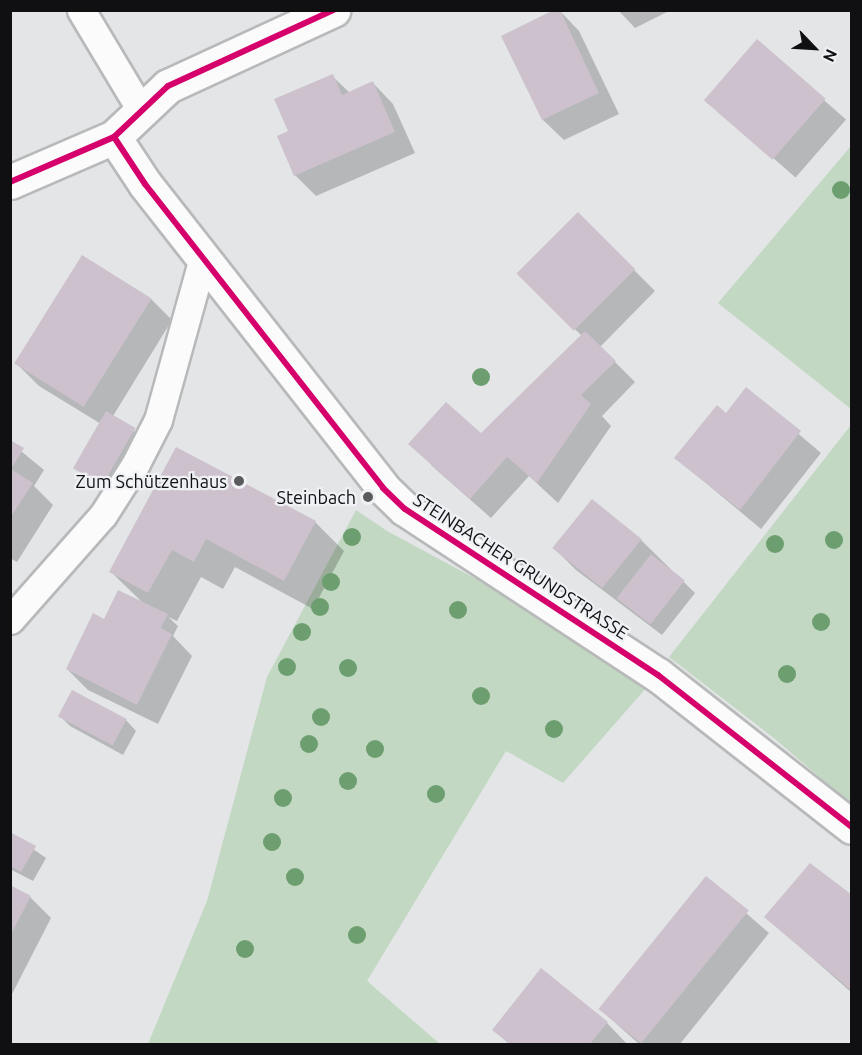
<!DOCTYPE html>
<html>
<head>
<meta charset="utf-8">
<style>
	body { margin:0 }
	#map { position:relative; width:862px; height:1055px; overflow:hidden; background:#e3e5e7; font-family:Ubuntu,sans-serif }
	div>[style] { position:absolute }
	.green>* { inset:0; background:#c2d8c2 }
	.shadow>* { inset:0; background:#0003; transform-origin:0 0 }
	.building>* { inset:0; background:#ccc1cc; transform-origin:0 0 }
	.roads { filter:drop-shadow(2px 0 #b8b9ba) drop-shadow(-2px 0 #b8b9ba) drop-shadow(0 2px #b8b9ba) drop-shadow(0 -2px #b8b9ba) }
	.lane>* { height:27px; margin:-13.5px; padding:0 13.5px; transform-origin:13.5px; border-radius:13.5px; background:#fbfbfb }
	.street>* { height:33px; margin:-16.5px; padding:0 16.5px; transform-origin:16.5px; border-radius:16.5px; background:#fbfbfb }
	.cycleway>* { height:6px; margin:-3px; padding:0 3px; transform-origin:3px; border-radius:3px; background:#d6006c }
	.trees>* { width:18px; height:18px; margin:-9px; border-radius:50%; background:#6c9e70 }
	.dots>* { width:16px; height:16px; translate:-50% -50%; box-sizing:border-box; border:3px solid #eff1f5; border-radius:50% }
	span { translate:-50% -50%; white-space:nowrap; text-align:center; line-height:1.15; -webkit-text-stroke:4.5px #eff1f5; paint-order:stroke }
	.poi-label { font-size:18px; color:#101012 }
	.right { translate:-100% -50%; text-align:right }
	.street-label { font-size:18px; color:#101012 }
	.frame { position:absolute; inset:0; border:12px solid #101012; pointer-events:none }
	.north { position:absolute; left:784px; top:18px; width:60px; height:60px; -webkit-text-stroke:4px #eff1f5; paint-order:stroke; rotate:115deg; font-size:16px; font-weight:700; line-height:24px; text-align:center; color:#101012 }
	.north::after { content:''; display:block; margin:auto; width:21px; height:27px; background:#101012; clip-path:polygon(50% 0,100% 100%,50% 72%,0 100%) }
</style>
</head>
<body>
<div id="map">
	<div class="green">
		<i style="clip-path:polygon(851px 146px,851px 409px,718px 303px)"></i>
		<i style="clip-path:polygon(851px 425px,851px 804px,775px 739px,669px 657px)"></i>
		<i style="clip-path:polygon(356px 510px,387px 531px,519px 602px,647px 687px,563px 783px,506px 751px,367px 981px,440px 1044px,148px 1044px,207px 901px,267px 677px)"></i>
	</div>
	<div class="shadow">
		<i style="clip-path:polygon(559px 10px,579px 31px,619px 114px,564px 140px,543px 120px,503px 37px)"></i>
		<i style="clip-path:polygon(618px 10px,671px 10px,635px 28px)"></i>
		<i style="left:757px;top:42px;width:118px;height:77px;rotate:41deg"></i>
		<i style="clip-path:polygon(332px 76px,350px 93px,373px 83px,393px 104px,415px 153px,316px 196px,295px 175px,290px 132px)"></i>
		<i style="clip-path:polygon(578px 214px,655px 291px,600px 347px,635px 382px,602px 416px,611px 426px,558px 503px,529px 476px,491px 518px,431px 465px,481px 435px,582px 336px,519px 274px)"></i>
		<i style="clip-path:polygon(151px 299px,172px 320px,113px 416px,146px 440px,115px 495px,76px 468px,101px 424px,39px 386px,18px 365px)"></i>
		<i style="clip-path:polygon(746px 389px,821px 453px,761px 529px,676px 458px,726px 415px)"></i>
		<i style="clip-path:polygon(10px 442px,44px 470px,34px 486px,53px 505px,17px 562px,10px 558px)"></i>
		<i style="clip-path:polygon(177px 449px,315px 522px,344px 551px,313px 609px,235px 567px,223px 589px,201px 577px,177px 621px,168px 617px,178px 626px,173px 636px,192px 656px,158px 724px,88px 690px,67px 669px,105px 621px,142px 602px,111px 572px)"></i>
		<i style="clip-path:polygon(641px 540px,695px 593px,662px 635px,576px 570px,555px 549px)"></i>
		<i style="clip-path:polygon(60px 716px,126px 720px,136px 731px,123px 755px,70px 726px)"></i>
		<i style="clip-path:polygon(10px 833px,46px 858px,33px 881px,10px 869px)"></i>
		<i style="clip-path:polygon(706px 878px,769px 933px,680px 1044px,639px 1044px,600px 1009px)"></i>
		<i style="clip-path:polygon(10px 887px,30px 897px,51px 918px,10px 998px)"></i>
		<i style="clip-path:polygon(852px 897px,852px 993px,766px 917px)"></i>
		<i style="clip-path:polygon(607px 1023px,627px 1044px,509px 1044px,494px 1030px)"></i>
	</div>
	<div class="building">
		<i style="clip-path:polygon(554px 10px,560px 10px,599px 93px,542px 120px,501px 36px)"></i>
		<i style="left:757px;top:39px;width:91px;height:81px;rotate:41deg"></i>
		<i style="clip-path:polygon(333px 74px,342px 95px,373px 81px,395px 132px,294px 176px,277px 136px,288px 131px,274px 99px)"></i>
		<i style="left:578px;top:212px;width:81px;height:87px;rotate:45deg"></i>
		<i style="left:82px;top:255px;width:82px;height:128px;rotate:32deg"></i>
		<i style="clip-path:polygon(585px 331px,616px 361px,581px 395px,591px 404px,537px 483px,507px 457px,470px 499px,408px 444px,446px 402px,481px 433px)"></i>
		<i style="clip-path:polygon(746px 387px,801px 431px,740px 510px,674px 458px,717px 405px,726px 413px)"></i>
		<i style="left:106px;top:411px;width:34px;height:66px;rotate:30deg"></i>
		<i style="clip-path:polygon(10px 440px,24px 448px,11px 469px,33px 483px,10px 518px)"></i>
		<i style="clip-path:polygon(176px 447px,316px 521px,284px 581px,206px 539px,194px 562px,172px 550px,148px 593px,109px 572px)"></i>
		<i style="left:592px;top:499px;width:64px;height:63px;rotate:39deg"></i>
		<i style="left:651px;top:554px;width:43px;height:56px;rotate:38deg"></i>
		<i style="clip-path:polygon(118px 590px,168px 614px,161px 628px,172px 634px,137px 705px,66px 669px,93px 613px,104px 619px)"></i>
		<i style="left:72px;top:690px;width:62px;height:30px;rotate:28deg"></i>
		<i style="clip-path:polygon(10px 832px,36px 846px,21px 872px,10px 866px)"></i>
		<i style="clip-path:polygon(810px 863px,852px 895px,852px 991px,764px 917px)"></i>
		<i style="left:706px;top:876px;width:55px;height:171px;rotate:39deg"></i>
		<i style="clip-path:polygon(10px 885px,31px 896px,10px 936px)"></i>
		<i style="clip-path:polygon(541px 968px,608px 1022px,590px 1044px,510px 1044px,492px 1030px)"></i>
	</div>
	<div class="roads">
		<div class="lane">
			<i style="left:81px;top:10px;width:119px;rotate:59.1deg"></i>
			<i style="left:10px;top:620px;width:140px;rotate:-48.5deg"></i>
			<i style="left:103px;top:515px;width:62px;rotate:-57.6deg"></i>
			<i style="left:136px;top:463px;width:48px;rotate:-62.9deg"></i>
			<i style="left:158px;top:420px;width:168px;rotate:-74.5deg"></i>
		</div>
		<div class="street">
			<i style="left:114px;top:137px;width:56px;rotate:56.6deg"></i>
			<i style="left:145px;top:184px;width:386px;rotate:51.9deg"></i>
			<i style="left:383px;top:488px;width:30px;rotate:44deg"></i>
			<i style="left:405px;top:509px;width:303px;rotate:33.3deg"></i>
			<i style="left:658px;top:675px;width:246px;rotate:38.1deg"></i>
			<i style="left:10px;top:182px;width:113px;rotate:-23.4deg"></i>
			<i style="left:114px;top:137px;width:74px;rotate:-43.4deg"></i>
			<i style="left:168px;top:86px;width:182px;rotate:-24.7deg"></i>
		</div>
	</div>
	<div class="cycleway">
		<i style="left:114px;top:137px;width:56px;rotate:56.6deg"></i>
		<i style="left:145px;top:184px;width:386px;rotate:51.9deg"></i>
		<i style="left:383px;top:488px;width:30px;rotate:44deg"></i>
		<i style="left:405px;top:509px;width:303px;rotate:33.3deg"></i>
		<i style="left:658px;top:675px;width:246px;rotate:38.1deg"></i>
		<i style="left:10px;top:182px;width:113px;rotate:-23.4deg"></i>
		<i style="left:114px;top:137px;width:74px;rotate:-43.4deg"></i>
		<i style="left:168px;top:86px;width:182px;rotate:-24.7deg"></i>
	</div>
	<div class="trees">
		<i style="left:841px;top:190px"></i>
		<i style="left:481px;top:377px"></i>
		<i style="left:352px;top:537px"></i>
		<i style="left:834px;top:540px"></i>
		<i style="left:775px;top:544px"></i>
		<i style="left:331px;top:582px"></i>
		<i style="left:320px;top:607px"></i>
		<i style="left:458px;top:610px"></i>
		<i style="left:821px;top:622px"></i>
		<i style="left:302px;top:632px"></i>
		<i style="left:287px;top:667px"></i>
		<i style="left:348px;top:668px"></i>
		<i style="left:787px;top:674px"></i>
		<i style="left:481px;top:696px"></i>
		<i style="left:321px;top:717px"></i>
		<i style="left:554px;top:729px"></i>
		<i style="left:309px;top:744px"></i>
		<i style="left:375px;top:749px"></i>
		<i style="left:348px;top:781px"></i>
		<i style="left:436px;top:794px"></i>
		<i style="left:283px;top:798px"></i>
		<i style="left:272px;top:842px"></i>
		<i style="left:295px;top:877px"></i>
		<i style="left:357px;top:935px"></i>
		<i style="left:245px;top:949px"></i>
	</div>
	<div class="dots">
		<i style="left:239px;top:481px;background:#5a5b5d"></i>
		<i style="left:368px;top:497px;background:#5a5b5d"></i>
	</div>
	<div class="poi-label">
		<span class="right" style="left:227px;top:481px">Zum Schützenhaus</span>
		<span class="right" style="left:356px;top:497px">Steinbach</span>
	</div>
	<div class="street-label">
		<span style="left:521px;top:566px;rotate:33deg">STEINBACHER GRUNDSTRASSE</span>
	</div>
	<div class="frame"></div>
	<div class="north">N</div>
</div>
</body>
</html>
